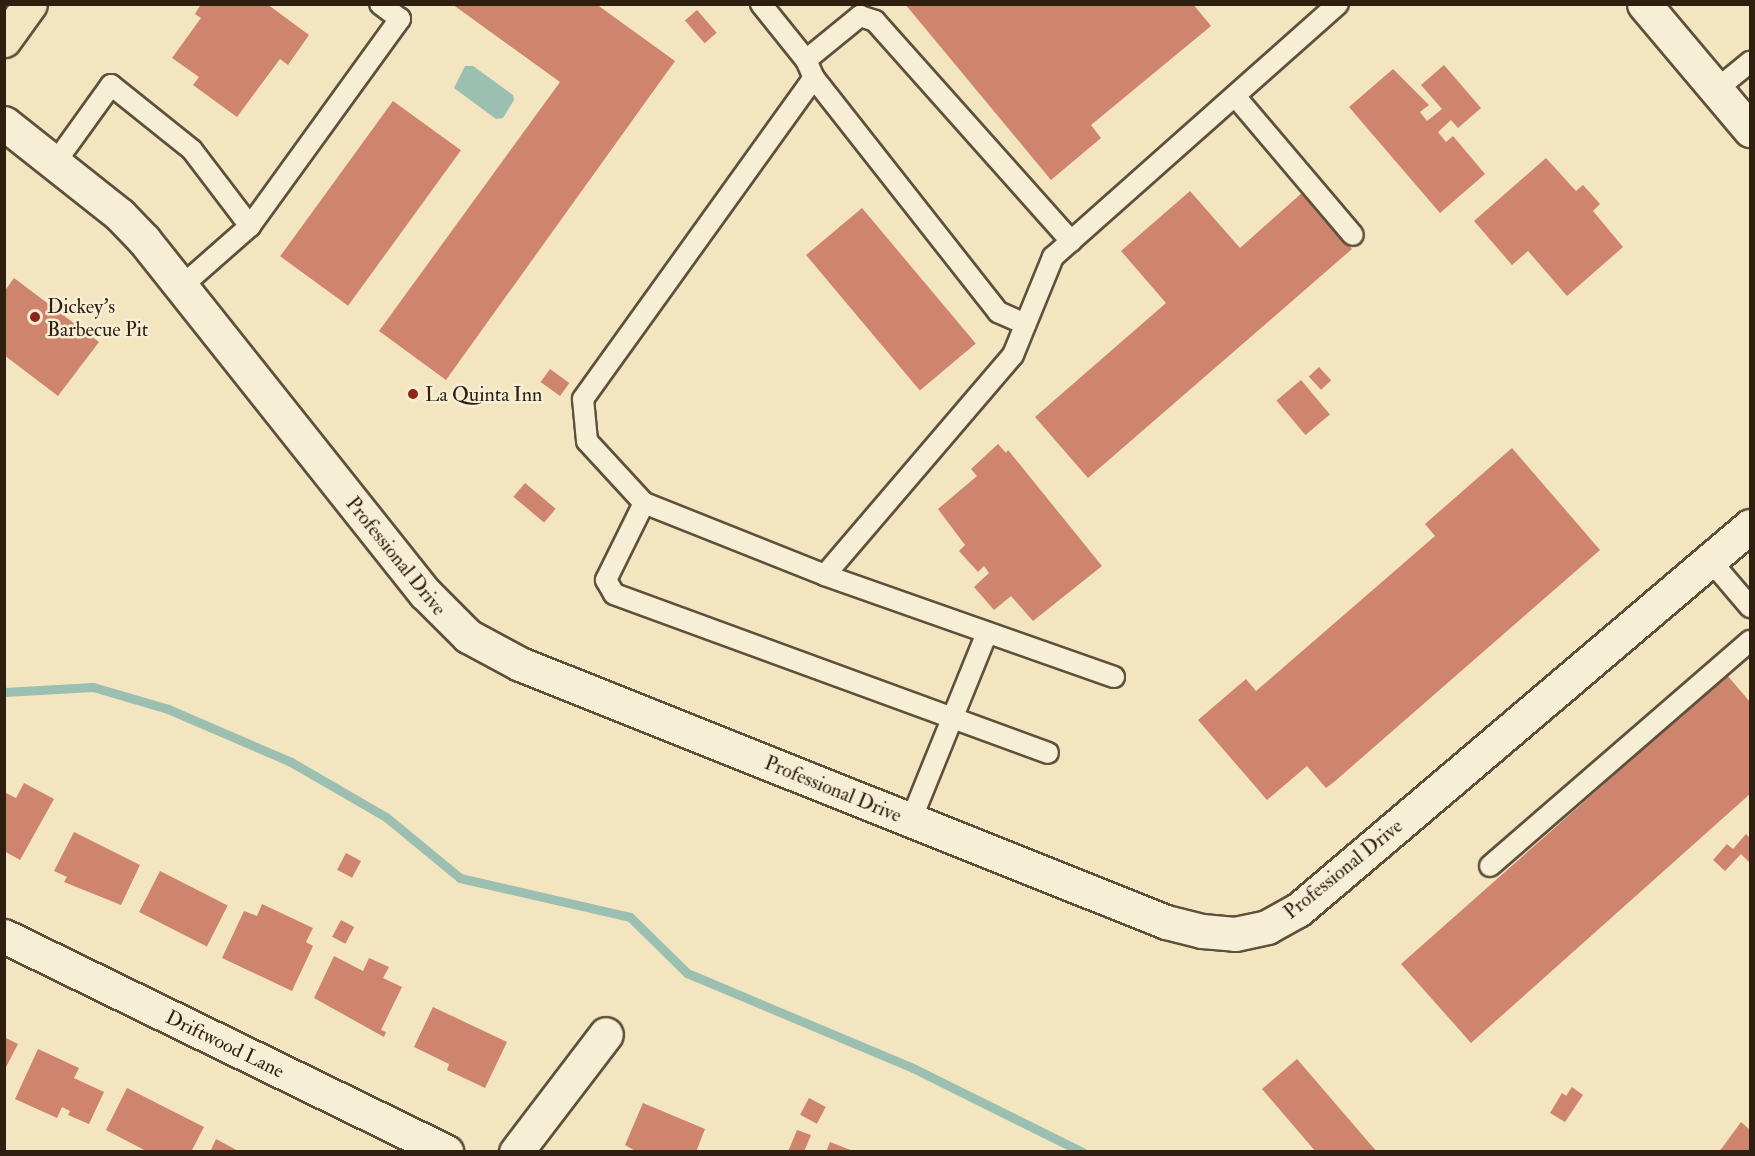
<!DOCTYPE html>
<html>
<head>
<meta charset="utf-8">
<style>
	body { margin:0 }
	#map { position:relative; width:1755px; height:1156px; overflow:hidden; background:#f2e5c0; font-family:"IM FELL Double Pica",serif }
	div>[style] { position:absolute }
	.water>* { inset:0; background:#9bbfb0 }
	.stream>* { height:9px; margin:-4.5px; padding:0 4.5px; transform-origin:4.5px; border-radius:4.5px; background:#9bbfb0 }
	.building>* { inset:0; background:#cf846e; transform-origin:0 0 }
	.roads { filter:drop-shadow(2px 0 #5f503c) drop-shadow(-2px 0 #5f503c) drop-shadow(0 2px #5f503c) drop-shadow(0 -2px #5f503c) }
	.service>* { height:20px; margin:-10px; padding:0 10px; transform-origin:10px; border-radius:10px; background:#f7eed6 }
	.minor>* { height:33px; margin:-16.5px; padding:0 16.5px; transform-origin:16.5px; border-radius:16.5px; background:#f7eed6 }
	.secondary>* { height:33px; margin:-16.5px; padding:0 16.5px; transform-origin:16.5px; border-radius:16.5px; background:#f7eed6 }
	.trunk>* { height:33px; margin:-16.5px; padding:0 16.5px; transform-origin:16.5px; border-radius:16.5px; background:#f2e5c0 }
	.dots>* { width:16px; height:16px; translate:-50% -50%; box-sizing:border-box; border:3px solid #f7eed6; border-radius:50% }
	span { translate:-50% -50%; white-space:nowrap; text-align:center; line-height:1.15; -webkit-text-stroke:5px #f7eed6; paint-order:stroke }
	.poi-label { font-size:20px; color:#2e1f10 }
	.left { translate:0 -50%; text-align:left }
	.street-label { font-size:20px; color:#2e1f10 }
	.frame { position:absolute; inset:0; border:6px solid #2e1f10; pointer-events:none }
</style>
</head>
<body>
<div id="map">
	<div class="water">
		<i style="clip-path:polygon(465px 66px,473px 66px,513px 95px,514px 100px,503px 118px,496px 119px,454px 88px)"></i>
	</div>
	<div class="stream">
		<i style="left:4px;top:692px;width:89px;rotate:-3.2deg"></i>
		<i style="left:93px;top:687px;width:78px;rotate:16.3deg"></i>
		<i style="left:168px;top:709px;width:134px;rotate:23.3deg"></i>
		<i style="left:291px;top:762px;width:110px;rotate:30.1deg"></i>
		<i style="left:386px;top:817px;width:96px;rotate:39.5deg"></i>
		<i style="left:460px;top:878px;width:174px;rotate:12.9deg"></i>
		<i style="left:630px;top:917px;width:80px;rotate:44.5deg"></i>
		<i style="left:687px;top:973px;width:245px;rotate:22.8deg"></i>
		<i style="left:913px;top:1068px;width:189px;rotate:26.4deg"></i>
	</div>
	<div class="building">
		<i style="clip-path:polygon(201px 4px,267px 4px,309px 35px,288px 65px,280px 59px,237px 117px,193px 85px,199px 77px,172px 58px,201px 18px,195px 14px)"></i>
		<i style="clip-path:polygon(452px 4px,596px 4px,675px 61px,446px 380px,379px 331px,560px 82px)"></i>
		<i style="clip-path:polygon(905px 4px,1193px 4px,1211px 26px,1091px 125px,1101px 138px,1051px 180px)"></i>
		<i style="left:697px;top:10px;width:30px;height:16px;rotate:49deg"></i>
		<i style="clip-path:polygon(1444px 65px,1481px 108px,1458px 128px,1451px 120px,1438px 132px,1446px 142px,1453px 136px,1485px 174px,1440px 213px,1349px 107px,1393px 69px,1429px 105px,1420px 112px,1427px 121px,1442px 109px,1421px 85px)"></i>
		<i style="left:393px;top:101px;width:84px;height:192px;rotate:36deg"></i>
		<i style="clip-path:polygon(1546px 158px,1576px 191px,1583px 185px,1600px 204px,1593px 211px,1623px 247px,1567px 296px,1528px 251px,1512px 265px,1474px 221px)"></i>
		<i style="clip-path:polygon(1190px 191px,1240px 248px,1303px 192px,1352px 249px,1088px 478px,1035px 417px,1166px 303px,1121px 251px)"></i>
		<i style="left:862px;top:208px;width:177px;height:73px;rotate:50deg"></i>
		<i style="clip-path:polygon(14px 278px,99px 342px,58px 396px,4px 355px,4px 292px)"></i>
		<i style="left:1319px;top:367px;width:18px;height:14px;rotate:47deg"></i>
		<i style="left:550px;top:369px;width:24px;height:16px;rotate:36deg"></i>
		<i style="left:1301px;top:380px;width:45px;height:32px;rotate:50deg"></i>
		<i style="clip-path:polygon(998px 444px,1006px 453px,1008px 450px,1102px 566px,1033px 621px,1011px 596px,994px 610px,974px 587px,989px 573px,984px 566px,978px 572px,959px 551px,965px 545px,938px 509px,977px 476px,971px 469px)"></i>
		<i style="clip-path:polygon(1512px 448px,1600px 550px,1334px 782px,1326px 788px,1307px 766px,1267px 800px,1198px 720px,1246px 679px,1256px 691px,1435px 536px,1425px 524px)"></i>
		<i style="left:525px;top:483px;width:40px;height:18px;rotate:40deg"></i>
		<i style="clip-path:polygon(1727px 675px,1750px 702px,1750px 794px,1471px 1043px,1401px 964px)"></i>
		<i style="clip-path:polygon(24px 783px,54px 799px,20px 860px,4px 851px,4px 792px,16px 798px)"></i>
		<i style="clip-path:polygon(74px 832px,140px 865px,121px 905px,64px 882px,67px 877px,54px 871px)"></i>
		<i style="clip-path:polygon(1746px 834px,1750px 838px,1750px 863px,1741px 854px,1725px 871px,1713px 860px,1727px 844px,1733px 849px)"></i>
		<i style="left:346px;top:853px;width:17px;height:19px;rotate:28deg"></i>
		<i style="left:160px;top:871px;width:76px;height:46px;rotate:27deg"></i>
		<i style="clip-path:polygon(262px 904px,313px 928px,306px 942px,313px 946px,292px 991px,222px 958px,244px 911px,257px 916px)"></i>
		<i style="left:341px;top:920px;width:15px;height:19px;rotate:28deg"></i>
		<i style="clip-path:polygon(334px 956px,363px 971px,369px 958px,389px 967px,383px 978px,402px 987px,381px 1030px,386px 1032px,384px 1037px,314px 998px)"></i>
		<i style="clip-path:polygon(433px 1007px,507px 1042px,485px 1088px,447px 1070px,449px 1064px,414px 1047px)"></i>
		<i style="clip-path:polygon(4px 1037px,18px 1044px,4px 1071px)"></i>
		<i style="clip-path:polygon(38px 1049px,79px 1068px,74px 1078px,104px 1092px,89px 1124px,68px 1115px,70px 1111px,62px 1107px,57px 1118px,15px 1099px)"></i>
		<i style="clip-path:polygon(1297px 1059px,1377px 1152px,1316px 1152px,1262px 1089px)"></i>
		<i style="clip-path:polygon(1572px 1087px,1583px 1095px,1565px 1122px,1550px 1113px,1562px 1093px,1566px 1096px)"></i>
		<i style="clip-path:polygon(127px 1088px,204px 1127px,191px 1152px,148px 1152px,106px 1130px)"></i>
		<i style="left:809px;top:1098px;width:19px;height:19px;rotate:28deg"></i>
		<i style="clip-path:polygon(643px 1103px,705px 1129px,696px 1152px,637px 1152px,625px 1145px)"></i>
		<i style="clip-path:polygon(1741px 1122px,1750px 1130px,1750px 1152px,1719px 1152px)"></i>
		<i style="clip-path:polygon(797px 1130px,811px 1135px,804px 1152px,788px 1152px)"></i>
		<i style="clip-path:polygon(216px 1139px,240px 1152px,210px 1152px)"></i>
		<i style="clip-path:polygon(830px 1142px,853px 1151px,853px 1152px,826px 1152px)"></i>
	</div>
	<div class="roads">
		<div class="service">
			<i style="left:761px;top:4px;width:72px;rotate:51.2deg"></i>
			<i style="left:806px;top:60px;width:20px;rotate:66deg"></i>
			<i style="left:814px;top:78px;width:298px;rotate:51.8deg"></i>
			<i style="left:998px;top:312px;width:30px;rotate:24deg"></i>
			<i style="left:806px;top:60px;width:70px;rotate:-39.2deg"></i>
			<i style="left:860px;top:16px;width:16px;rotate:18deg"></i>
			<i style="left:875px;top:21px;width:295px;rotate:48.3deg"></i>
			<i style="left:1717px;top:89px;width:43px;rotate:-39.3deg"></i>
			<i style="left:1235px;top:96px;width:182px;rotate:49.7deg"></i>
			<i style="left:55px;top:163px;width:96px;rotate:-54.3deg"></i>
			<i style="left:111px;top:85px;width:104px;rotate:38.7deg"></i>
			<i style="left:192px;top:150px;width:96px;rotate:52.7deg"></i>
			<i style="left:183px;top:285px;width:89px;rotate:-41.4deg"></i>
			<i style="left:250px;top:226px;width:256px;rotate:-54.1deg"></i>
			<i style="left:400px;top:19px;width:25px;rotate:-143deg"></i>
			<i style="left:644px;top:503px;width:84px;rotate:-132.6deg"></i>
			<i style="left:587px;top:441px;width:42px;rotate:-95.4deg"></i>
			<i style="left:583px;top:399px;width:395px;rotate:-54.3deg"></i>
			<i style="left:1710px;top:560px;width:62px;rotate:49.6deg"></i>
			<i style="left:825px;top:575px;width:195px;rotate:-158.3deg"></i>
			<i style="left:644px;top:503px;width:86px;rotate:116.3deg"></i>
			<i style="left:606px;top:580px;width:16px;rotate:60deg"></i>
			<i style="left:614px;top:594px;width:462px;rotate:20.1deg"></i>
			<i style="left:1114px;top:677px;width:306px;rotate:-160.6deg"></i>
			<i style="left:825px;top:575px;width:289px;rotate:-49.5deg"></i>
			<i style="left:1013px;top:355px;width:106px;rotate:-67.8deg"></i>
			<i style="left:1053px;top:257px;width:381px;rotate:-41.6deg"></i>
			<i style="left:911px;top:820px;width:202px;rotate:-67.9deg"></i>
			<i style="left:1490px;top:866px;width:344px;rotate:-40.9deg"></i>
		</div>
		<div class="minor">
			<i style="left:4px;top:123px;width:148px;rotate:38.4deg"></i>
			<i style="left:120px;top:215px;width:35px;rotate:46deg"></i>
			<i style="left:144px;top:240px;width:451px;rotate:51.5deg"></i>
			<i style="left:425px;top:593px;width:61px;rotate:45deg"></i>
			<i style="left:468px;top:636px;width:59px;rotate:28.3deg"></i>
			<i style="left:520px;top:664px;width:696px;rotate:21.77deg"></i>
			<i style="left:1166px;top:922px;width:37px;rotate:14deg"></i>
			<i style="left:1202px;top:931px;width:33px;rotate:5deg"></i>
			<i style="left:1235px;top:934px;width:33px;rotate:-12deg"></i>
			<i style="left:1267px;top:927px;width:35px;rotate:-29deg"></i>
			<i style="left:1298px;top:910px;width:593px;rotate:-40.35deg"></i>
			<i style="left:4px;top:936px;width:492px;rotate:26deg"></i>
			<i style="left:516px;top:1152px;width:148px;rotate:-52.7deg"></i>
		</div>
		<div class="secondary">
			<i style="left:1644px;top:4px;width:165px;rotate:49.9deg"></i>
		</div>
		<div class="trunk">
			<i style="left:4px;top:40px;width:44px;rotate:-54.2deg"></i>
		</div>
	</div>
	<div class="dots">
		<i style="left:35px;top:317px;background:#8f2418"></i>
		<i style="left:413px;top:394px;background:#8f2418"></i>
	</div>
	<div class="poi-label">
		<span class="left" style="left:47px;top:318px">Dickey's<br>Barbecue Pit</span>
		<span class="left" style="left:425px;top:394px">La Quinta Inn</span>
	</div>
	<div class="street-label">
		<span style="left:396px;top:556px;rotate:51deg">Professional Drive</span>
		<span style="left:833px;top:789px;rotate:22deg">Professional Drive</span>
		<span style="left:1343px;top:869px;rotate:-39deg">Professional Drive</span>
		<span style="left:225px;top:1044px;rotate:26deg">Driftwood Lane</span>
	</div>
	<div class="frame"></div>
</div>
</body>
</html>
